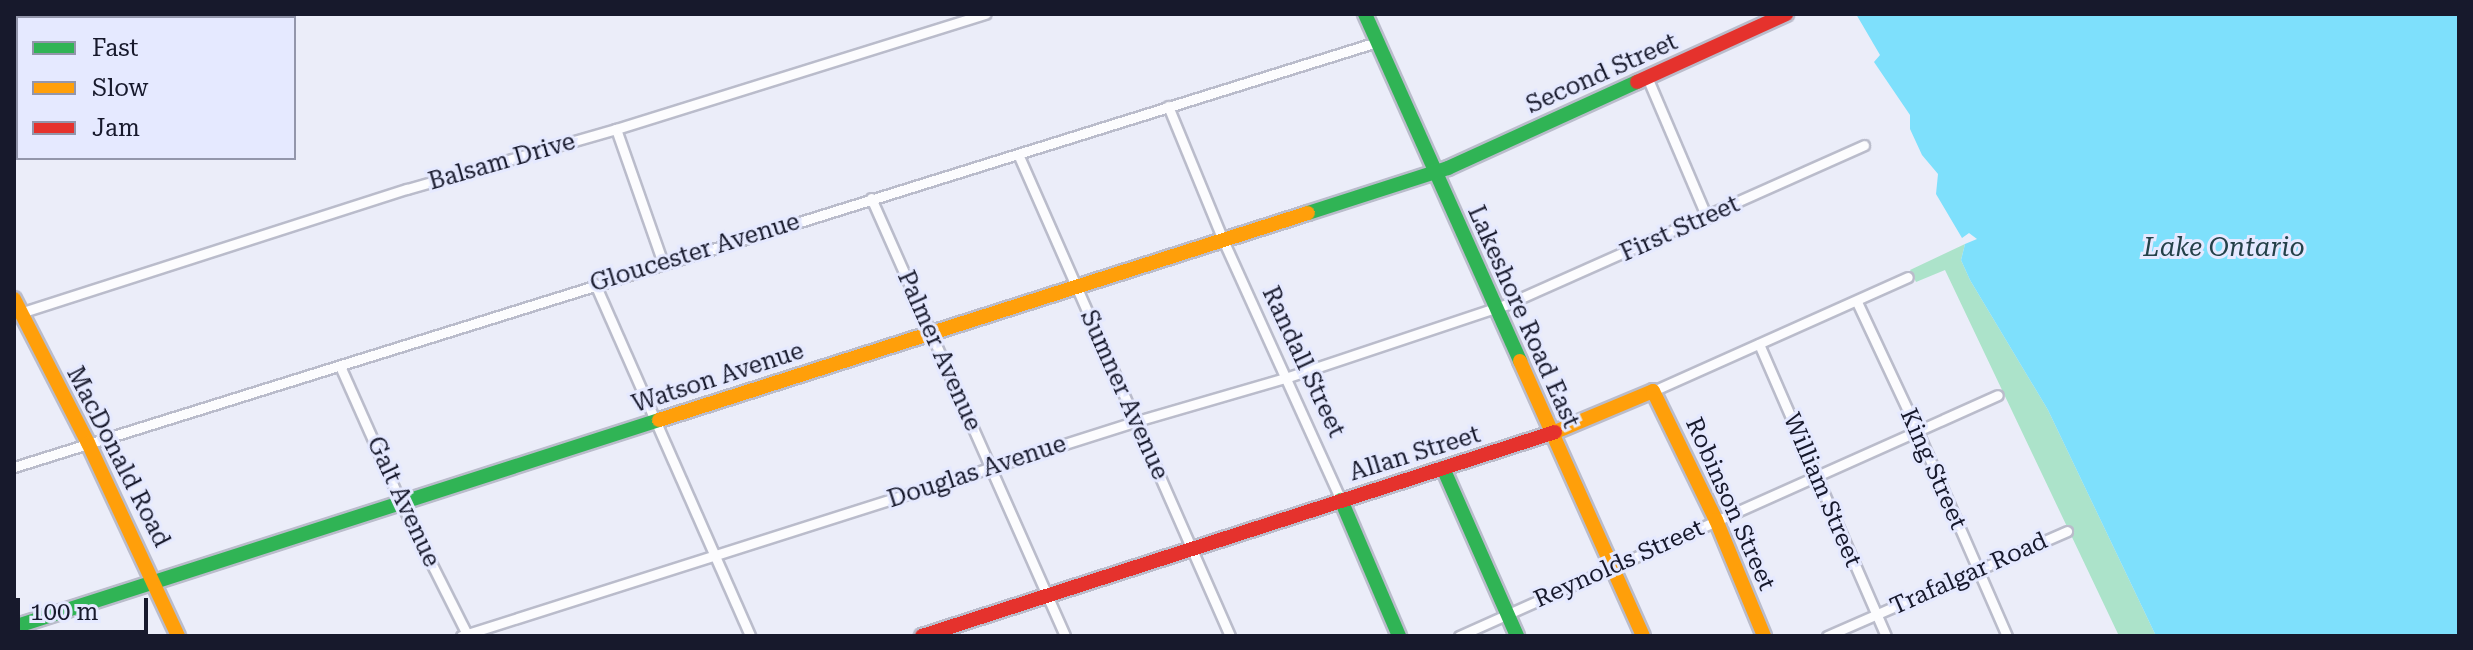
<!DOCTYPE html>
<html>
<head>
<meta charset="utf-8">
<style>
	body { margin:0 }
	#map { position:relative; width:2473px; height:650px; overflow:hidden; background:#ebedf9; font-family:"Roboto Serif",serif }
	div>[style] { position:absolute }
	.green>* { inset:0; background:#ace3ca }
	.water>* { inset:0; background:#7ee0fc }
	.roads { filter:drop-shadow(2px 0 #babccb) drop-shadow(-2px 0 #babccb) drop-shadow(0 2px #babccb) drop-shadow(0 -2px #babccb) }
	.street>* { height:9px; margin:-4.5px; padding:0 4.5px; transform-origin:4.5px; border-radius:4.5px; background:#fcfcfe }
	.fast>* { height:14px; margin:-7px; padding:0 7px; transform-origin:7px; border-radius:7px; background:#30b455 }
	.slow>* { height:14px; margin:-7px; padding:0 7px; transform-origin:7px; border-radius:7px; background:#ff9f0a }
	.jam>* { height:14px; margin:-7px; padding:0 7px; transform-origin:7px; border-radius:7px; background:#e5322d }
	span { translate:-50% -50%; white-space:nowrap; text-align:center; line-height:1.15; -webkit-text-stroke:6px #e5e9ff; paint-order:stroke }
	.street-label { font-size:24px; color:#17192c }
	.water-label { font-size:26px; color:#244149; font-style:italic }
	.frame { position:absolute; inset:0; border:16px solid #17192c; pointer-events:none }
	.legend { position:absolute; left:16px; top:16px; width:280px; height:144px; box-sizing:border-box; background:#e5e9ff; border:2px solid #9396ab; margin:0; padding:10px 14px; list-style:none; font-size:24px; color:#17192c }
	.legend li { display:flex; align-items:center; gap:16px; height:40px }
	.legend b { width:40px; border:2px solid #9396ab }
	.scale { position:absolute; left:16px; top:598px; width:132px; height:36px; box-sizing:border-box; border:4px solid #17192c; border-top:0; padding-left:10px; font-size:24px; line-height:28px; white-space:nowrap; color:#17192c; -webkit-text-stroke:6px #e5e9ff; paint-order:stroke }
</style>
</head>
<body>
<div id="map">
	<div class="green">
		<i style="clip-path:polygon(14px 14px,260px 14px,261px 18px,18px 18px,18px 128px,14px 129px)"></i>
		<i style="clip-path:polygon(1965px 244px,1961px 260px,1970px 280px,2048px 410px,2156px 636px,2119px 636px,1945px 270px,1916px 282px,1910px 270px)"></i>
	</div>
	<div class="water">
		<i style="clip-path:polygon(1856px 14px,2459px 14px,2459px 636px,2156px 636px,2048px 410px,1970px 280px,1961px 260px,1965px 244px,1977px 239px,1969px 233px,1962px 238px,1936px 194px,1938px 174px,1922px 155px,1910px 129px,1910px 115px,1874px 62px,1880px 55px)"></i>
	</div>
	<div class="roads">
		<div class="street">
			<i style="left:1647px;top:77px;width:153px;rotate:66.9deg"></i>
			<i style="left:1168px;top:106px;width:145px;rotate:67.7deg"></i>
			<i style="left:1223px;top:240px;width:286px;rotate:65.6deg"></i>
			<i style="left:616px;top:129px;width:142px;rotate:70.7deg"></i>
			<i style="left:1018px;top:154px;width:527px;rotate:66.26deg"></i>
			<i style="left:871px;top:198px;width:479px;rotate:66.1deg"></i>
			<i style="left:595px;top:284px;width:385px;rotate:66.2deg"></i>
			<i style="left:1857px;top:302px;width:141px;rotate:64.9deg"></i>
			<i style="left:1917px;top:430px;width:225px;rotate:66.4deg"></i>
			<i style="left:20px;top:313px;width:406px;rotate:-17.8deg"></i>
			<i style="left:407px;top:189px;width:217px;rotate:-16deg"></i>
			<i style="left:616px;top:129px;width:387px;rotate:-17.3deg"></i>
			<i style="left:1759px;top:344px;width:318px;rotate:66.5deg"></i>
			<i style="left:340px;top:366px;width:148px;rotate:66deg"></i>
			<i style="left:400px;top:501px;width:151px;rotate:63.3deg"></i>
			<i style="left:1653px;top:391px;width:279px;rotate:-24.1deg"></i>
			<i style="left:14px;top:467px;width:1428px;rotate:-17.32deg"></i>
			<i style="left:461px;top:636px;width:709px;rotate:-17.64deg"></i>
			<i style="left:1137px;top:421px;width:154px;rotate:-16.2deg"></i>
			<i style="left:1285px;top:378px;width:232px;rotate:-18.4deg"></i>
			<i style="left:1505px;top:305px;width:393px;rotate:-24deg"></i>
			<i style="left:1459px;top:636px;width:590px;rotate:-24.09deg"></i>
			<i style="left:1827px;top:636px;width:262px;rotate:-23.6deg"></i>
		</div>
		<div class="fast">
			<i style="left:1365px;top:14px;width:380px;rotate:65.9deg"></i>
			<i style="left:1308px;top:213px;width:147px;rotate:-17.8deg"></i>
			<i style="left:1448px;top:168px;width:208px;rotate:-24.5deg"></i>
			<i style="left:1443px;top:468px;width:184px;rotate:66.2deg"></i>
			<i style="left:1341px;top:500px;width:148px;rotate:66.9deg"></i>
			<i style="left:14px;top:627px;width:677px;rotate:-17.79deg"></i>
		</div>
		<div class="slow">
			<i style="left:14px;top:299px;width:162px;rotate:62.8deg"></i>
			<i style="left:88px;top:443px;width:213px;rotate:65deg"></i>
			<i style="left:1520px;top:361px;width:301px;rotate:65.9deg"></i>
			<i style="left:659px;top:420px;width:681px;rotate:-17.69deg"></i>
			<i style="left:1555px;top:432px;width:106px;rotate:-22.7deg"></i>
			<i style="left:1653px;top:391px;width:144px;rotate:64deg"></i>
			<i style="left:1716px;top:520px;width:126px;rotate:67.5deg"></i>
		</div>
		<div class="jam">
			<i style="left:1637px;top:82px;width:164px;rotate:-24.5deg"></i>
			<i style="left:922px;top:636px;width:665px;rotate:-17.86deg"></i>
		</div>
	</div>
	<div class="street-label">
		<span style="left:1602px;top:74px;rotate:-24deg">Second Street</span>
		<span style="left:502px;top:162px;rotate:-16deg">Balsam Drive</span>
		<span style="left:1680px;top:229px;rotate:-24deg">First Street</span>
		<span style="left:695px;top:253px;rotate:-17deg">Gloucester Avenue</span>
		<span style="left:1523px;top:317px;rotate:66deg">Lakeshore Road East</span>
		<span style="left:939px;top:351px;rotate:66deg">Palmer Avenue</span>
		<span style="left:1303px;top:362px;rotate:65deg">Randall Street</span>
		<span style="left:718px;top:378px;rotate:-18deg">Watson Avenue</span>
		<span style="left:1124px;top:395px;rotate:66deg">Sumner Avenue</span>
		<span style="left:1415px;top:454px;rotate:-17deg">Allan Street</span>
		<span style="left:118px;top:457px;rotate:63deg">MacDonald Road</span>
		<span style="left:1933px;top:469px;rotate:66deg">King Street</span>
		<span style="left:977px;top:472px;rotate:-18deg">Douglas Avenue</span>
		<span style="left:1822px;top:490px;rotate:67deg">William Street</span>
		<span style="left:403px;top:502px;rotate:65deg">Galt Avenue</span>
		<span style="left:1730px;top:504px;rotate:66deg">Robinson Street</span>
		<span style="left:1619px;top:564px;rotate:-24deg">Reynolds Street</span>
		<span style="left:1969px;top:574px;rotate:-24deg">Trafalgar Road</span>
	</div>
	<div class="water-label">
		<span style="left:2224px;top:248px">Lake Ontario</span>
	</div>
	<div class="frame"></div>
	<ul class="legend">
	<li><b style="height:10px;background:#30b455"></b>Fast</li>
	<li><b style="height:10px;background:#ff9f0a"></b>Slow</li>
	<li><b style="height:10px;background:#e5322d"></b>Jam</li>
	</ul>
	<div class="scale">100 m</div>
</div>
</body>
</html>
